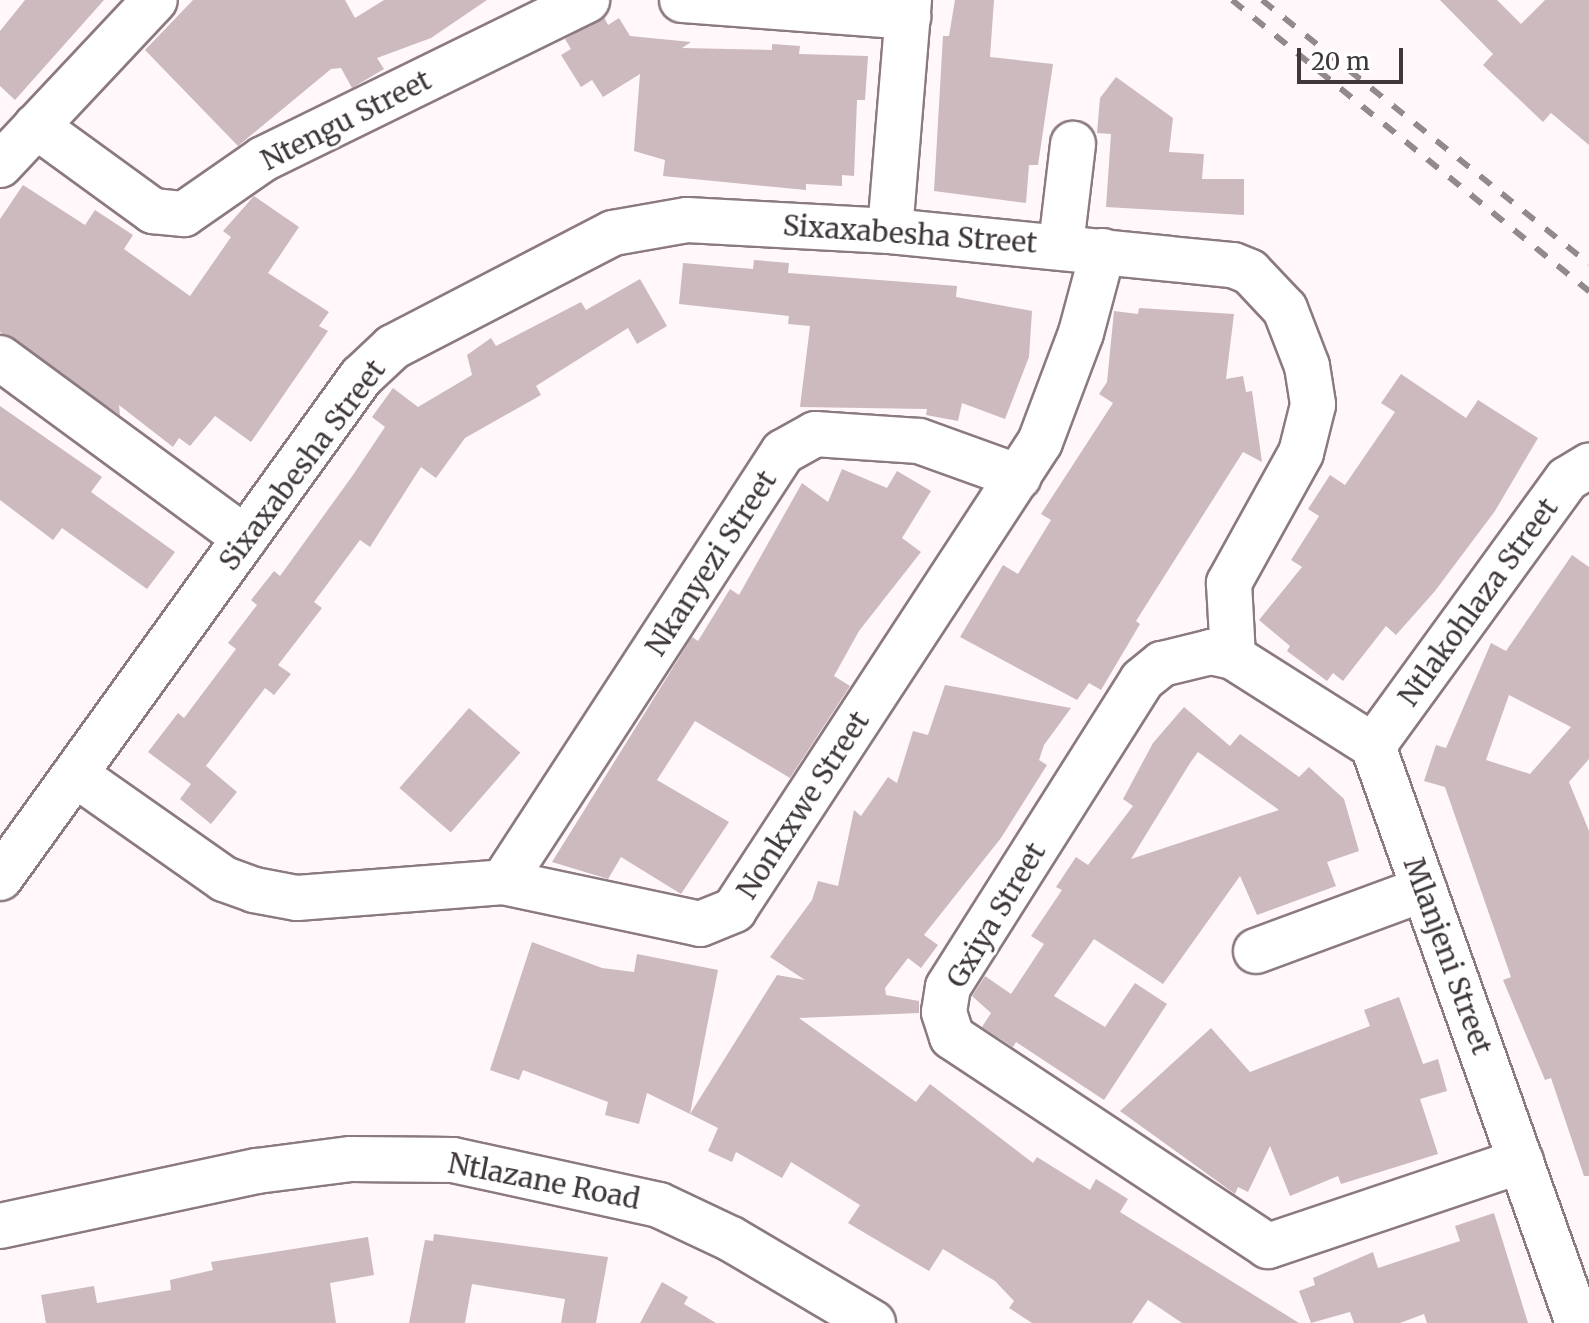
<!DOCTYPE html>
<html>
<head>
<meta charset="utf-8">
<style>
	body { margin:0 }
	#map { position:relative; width:1589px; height:1323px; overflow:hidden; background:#fff7fa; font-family:Merriweather,serif }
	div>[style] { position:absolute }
	.building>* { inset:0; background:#ccbabf; transform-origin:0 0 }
	.roads { filter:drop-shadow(2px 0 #8b7a7f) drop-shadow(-2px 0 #8b7a7f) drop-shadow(0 2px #8b7a7f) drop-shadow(0 -2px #8b7a7f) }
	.minor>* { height:44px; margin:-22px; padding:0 22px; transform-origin:22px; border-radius:22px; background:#fff }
	.rail>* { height:6px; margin-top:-3px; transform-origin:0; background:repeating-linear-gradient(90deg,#91898c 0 14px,transparent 0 28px) }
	span { translate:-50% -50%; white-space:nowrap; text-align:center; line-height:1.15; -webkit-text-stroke:6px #fff; paint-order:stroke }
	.street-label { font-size:28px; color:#3f383a }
	.scale { position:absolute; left:1297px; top:48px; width:106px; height:36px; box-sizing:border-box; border:4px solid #3f383a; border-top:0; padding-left:10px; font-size:24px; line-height:28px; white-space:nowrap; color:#3f383a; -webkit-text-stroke:6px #fff; paint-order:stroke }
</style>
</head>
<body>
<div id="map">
	<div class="building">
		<i style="clip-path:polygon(25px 0,104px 0,15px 100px,0 86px,0 31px)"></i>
		<i style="clip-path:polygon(193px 0,345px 0,355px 18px,384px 0,487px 0,431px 38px,377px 58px,384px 69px,352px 88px,341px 68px,331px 69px,238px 146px,145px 50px)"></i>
		<i style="clip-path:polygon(955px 0,994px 0,990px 57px,1053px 64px,1038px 165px,1029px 165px,1026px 203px,934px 191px,943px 36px,949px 36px)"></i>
		<i style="clip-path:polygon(1440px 0,1497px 0,1521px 24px,1545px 0,1589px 0,1589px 145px,1551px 113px,1543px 122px,1483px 65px,1493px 54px)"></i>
		<i style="clip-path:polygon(604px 17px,608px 25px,619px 18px,630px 36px,691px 42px,682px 48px,772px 50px,772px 44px,800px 46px,799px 54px,868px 56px,865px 100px,857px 100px,854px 176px,842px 175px,842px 186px,806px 184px,806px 190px,663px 176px,665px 160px,634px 151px,640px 74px,603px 97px,592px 80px,581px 87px,561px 55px,571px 49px,565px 39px)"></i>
		<i style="clip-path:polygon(1116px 77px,1173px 118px,1169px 152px,1204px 154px,1202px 179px,1244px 179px,1244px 215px,1106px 207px,1111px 134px,1097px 133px,1100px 98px)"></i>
		<i style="clip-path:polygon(23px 185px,85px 225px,95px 210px,133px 235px,124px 249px,190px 296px,231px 237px,223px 231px,254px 196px,299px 227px,268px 273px,329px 312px,319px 326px,328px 331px,251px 442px,215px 416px,190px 446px,179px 438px,173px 447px,119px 405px,120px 415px,0 332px,0 219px)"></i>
		<i style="clip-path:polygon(754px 260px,789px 263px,788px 273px,957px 286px,956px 297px,1032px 311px,1029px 357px,1005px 419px,962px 403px,958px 421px,926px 415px,927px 409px,800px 407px,810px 326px,788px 324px,789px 316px,679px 304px,683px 263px,753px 269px)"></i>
		<i style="clip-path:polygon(640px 279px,667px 326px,637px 344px,628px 328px,536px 386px,541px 395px,465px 438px,436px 478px,421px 467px,370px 547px,360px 540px,314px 602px,322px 608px,278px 665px,291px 674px,274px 695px,265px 688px,199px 775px,206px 766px,237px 792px,211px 824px,180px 799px,191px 784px,148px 752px,178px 713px,184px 718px,236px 649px,228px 643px,257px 605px,251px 600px,274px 571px,280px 576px,353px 475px,385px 427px,372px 417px,393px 388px,418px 407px,472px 375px,467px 355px,491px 338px,496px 346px,581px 302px,586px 310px)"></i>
		<i style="clip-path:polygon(1139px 308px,1234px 314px,1226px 379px,1243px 376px,1246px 392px,1252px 391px,1262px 462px,1243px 452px,1136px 621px,1140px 624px,1101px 690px,1089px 683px,1077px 700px,960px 637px,1003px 565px,1018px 574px,1051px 520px,1041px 514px,1113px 403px,1099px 394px,1107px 382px,1114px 311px,1138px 314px)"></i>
		<i style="clip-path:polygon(1401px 374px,1466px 418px,1478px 400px,1538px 438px,1495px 511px,1435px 591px,1396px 635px,1386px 626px,1343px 681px,1333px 673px,1327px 681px,1287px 651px,1290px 646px,1259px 620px,1302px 567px,1291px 560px,1319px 516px,1308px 509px,1330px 475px,1345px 485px,1395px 412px,1381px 403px)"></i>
		<i style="clip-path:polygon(0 406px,102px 477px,91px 492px,175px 552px,147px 589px,62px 528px,53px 540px,0 500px)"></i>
		<i style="clip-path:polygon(842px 469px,887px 488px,897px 471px,931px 491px,902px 538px,921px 552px,859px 631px,834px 676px,850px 686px,790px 778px,695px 721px,657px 780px,729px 822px,681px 894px,621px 857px,608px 879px,552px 862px,692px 637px,698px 641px,730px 589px,739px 595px,802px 483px,828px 502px)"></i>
		<i style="clip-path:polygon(evenodd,1572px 555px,1589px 567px,1589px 759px,1569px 782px,1589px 831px,1589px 1176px,1584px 1176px,1551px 1078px,1545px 1080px,1503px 980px,1511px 977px,1445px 787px,1424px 781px,1436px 745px,1446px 748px,1491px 643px,1506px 651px,1572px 555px,1509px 695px,1571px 727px,1530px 774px,1486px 760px,1509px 695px)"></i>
		<i style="clip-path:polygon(945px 685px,1071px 708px,1044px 745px,1039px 760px,1047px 765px,1001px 838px,924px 935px,938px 945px,921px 968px,908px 958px,885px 988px,886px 995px,919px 1001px,919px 1013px,799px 1018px,916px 1102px,930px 1084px,1033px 1163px,1037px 1157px,1090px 1190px,1096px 1179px,1128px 1199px,1120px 1212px,1299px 1323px,1182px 1323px,1148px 1300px,1132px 1323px,1032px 1323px,1009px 1308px,1014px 1301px,995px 1281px,943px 1249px,929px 1271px,848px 1223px,860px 1205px,791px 1162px,782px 1178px,736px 1152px,732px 1162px,708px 1151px,718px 1128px,690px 1114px,777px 975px,805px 980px,770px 957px,812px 900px,818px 881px,838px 886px,854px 810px,861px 816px,888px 777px,897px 783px,913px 731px,928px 735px)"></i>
		<i style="clip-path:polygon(evenodd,1184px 707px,1230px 746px,1240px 734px,1299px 777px,1309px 767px,1344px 799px,1359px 851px,1327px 862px,1336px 886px,1257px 915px,1240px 876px,1163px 984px,1094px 939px,1054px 996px,1105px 1027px,1135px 983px,1167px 1004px,1104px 1100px,1016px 1042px,1013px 1047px,982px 1027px,991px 1013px,972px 996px,985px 976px,1011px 994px,1044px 944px,1031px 936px,1062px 890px,1056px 887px,1076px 857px,1088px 865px,1133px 806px,1123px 799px,1153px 743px,1184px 707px,1198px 752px,1279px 810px,1131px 859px,1190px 763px,1198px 752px)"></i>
		<i style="left:469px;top:708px;width:68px;height:106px;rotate:41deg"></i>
		<i style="clip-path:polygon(532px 942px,602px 968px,634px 972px,637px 954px,718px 970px,690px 1114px,647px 1093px,639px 1124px,605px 1115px,608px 1102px,523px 1070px,519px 1080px,490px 1070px)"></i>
		<i style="clip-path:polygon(1399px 997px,1423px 1064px,1438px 1059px,1447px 1091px,1420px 1099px,1438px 1154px,1341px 1184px,1338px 1176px,1290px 1196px,1270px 1146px,1248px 1192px,1238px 1187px,1235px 1194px,1120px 1111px,1211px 1028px,1250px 1072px,1370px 1026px,1364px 1010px)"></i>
		<i style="clip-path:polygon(1494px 1213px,1528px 1323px,1427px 1323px,1424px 1314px,1400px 1323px,1354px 1323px,1350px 1312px,1311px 1323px,1299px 1291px,1315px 1285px,1313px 1278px,1373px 1252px,1378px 1268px,1460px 1241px,1455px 1226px)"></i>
		<i style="clip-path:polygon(434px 1234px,608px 1257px,596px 1323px,561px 1323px,565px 1299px,472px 1284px,465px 1323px,409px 1323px,425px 1240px,433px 1241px)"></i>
		<i style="clip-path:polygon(368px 1237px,374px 1275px,330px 1283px,336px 1323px,46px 1323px,41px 1295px,94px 1286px,97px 1303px,171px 1290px,170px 1280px,213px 1270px,211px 1262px)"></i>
		<i style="clip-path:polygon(662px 1282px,688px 1297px,684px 1304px,716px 1323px,640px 1323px)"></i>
	</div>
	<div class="roads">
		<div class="minor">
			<i style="left:682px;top:0;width:227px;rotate:4.3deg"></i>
			<i style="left:36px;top:126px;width:145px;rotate:36deg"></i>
			<i style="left:153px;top:211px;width:31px;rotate:6deg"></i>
			<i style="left:184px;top:214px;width:96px;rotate:-34.8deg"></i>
			<i style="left:263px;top:159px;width:361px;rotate:-26.1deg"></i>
			<i style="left:0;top:165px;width:226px;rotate:-46.8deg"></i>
			<i style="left:890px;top:231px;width:232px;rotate:-85.3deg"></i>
			<i style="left:1061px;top:245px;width:102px;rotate:-83.2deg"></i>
			<i style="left:0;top:358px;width:304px;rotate:36.3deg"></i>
			<i style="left:1373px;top:746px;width:330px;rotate:-54deg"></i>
			<i style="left:1567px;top:479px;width:26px;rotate:-31deg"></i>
			<i style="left:76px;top:775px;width:181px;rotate:35.1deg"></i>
			<i style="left:224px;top:879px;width:32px;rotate:20deg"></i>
			<i style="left:254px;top:890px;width:44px;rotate:10.5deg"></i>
			<i style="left:297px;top:898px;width:207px;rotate:-4.4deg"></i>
			<i style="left:503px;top:882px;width:201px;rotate:12deg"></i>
			<i style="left:700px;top:924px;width:37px;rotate:-22deg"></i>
			<i style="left:734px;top:910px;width:559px;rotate:-56.82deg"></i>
			<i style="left:1040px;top:442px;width:116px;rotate:-69.4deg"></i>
			<i style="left:1081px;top:333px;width:85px;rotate:-75deg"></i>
			<i style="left:0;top:878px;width:618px;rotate:-54.23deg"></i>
			<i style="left:361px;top:377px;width:44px;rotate:-43.2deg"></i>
			<i style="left:393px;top:347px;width:248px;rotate:-27.4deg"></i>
			<i style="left:613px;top:233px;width:75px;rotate:-10deg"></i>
			<i style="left:687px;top:220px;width:203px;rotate:3.1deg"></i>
			<i style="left:890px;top:231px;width:345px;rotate:5.7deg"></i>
			<i style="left:1233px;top:265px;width:18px;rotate:22deg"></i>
			<i style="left:1250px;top:272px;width:51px;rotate:46.6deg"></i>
			<i style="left:1285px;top:309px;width:61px;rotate:68.9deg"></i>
			<i style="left:1307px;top:366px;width:39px;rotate:81deg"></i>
			<i style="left:1313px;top:405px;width:49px;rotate:104deg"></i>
			<i style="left:1301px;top:453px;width:149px;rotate:119deg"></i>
			<i style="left:1229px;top:583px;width:74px;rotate:86.9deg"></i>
			<i style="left:503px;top:882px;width:513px;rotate:-56.93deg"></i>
			<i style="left:783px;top:452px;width:37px;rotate:-29deg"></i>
			<i style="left:815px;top:434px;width:104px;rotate:3.9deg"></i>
			<i style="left:919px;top:441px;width:106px;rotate:19.8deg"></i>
			<i style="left:1256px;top:951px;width:179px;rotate:-20.3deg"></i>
			<i style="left:1521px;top:1161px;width:267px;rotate:161.4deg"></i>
			<i style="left:1268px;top:1246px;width:379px;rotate:-146.5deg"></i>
			<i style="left:952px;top:1037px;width:26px;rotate:-108deg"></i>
			<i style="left:944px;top:1012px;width:25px;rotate:-81deg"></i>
			<i style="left:948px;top:987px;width:363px;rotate:-57.7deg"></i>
			<i style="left:1142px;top:680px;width:26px;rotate:-39deg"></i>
			<i style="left:1162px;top:664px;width:50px;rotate:-13.8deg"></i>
			<i style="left:1211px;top:652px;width:23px;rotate:13deg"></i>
			<i style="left:1233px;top:657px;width:166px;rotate:32.4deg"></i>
			<i style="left:1373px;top:746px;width:612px;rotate:70.44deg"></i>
			<i style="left:0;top:1226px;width:263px;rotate:-12.1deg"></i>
			<i style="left:257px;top:1171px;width:95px;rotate:-7.3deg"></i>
			<i style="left:351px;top:1159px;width:102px;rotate:0.6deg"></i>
			<i style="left:453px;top:1160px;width:211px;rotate:12.3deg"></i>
			<i style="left:659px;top:1205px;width:80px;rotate:25.3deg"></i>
			<i style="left:731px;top:1239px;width:165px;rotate:30.6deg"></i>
		</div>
	</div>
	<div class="rail">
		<i style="left:1232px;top:0;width:461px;rotate:39.2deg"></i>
		<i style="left:1262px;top:0;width:420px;rotate:38.9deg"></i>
	</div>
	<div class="street-label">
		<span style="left:346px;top:120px;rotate:-27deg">Ntengu Street</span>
		<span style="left:910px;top:234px;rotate:4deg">Sixaxabesha Street</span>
		<span style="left:302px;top:465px;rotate:-53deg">Sixaxabesha Street</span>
		<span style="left:711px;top:563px;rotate:-57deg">Nkanyezi Street</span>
		<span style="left:1478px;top:602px;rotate:-54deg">Ntlakohlaza Street</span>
		<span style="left:803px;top:805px;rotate:-57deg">Nonkxwe Street</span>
		<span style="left:996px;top:915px;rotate:-59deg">Gxiya Street</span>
		<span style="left:1448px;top:956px;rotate:70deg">Mlanjeni Street</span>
		<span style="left:544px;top:1181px;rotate:11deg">Ntlazane Road</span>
	</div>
	<div class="scale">20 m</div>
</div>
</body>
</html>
